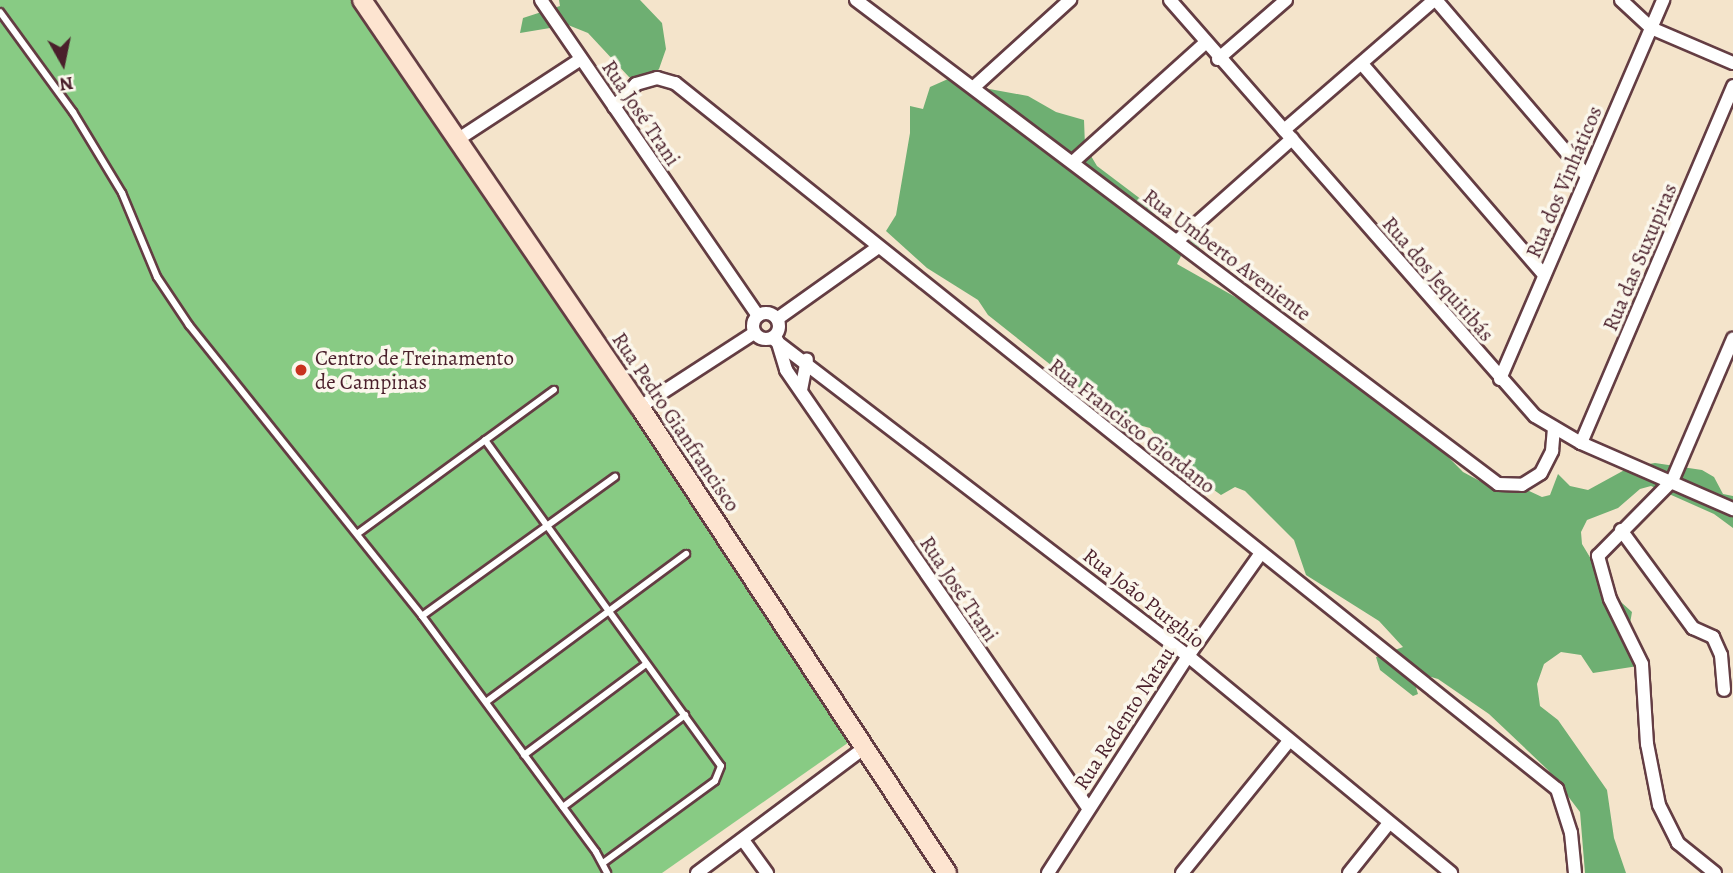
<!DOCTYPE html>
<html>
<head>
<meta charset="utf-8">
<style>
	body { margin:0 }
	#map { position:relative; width:1733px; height:873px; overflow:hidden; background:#f4e4cb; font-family:Alegreya,serif }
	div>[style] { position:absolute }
	.green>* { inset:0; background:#88cb84 }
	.forest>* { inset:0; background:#6eaf72 }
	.roads { filter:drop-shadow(2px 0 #643d43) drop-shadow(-2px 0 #643d43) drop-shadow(0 2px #643d43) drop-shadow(0 -2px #643d43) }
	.lane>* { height:6px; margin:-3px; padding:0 3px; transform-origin:3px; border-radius:3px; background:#fff }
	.street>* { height:12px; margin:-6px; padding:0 6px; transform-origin:6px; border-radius:6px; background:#fff }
	.street>.ring { margin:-6px; padding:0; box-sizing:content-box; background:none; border:12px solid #fff; border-radius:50% }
	.secondary>* { height:18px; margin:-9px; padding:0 9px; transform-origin:9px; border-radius:9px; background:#fde4d0 }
	.dots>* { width:19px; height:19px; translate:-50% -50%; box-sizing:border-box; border:4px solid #fbf7ec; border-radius:50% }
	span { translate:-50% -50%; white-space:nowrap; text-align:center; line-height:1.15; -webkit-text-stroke:7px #fbf7ec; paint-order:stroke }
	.street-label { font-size:21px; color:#4a1f2b }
	.poi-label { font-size:21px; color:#4a1f2b }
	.left { translate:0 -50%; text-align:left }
	.north { position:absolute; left:28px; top:28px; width:70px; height:70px; -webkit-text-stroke:5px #fbf7ec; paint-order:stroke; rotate:171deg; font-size:19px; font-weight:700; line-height:28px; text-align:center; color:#4a1f2b }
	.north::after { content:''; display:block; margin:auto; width:24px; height:32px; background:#4a1f2b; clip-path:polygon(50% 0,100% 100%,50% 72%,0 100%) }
</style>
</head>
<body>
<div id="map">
	<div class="green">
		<i style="clip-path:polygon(0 0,354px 0,852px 740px,662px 873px,0 873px)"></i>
	</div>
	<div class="forest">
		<i style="clip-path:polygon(559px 0,640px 0,662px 23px,666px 49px,659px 69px,645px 84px,629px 77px,588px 33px,568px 25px,520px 33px,523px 18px,560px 6px)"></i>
		<i style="clip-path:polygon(957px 75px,973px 86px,1028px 96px,1056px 112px,1084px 120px,1085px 146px,1097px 166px,1146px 203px,1168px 233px,1190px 237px,1199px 245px,1200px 254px,1181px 256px,1177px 264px,1313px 341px,1408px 416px,1463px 472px,1491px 487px,1527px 490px,1542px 497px,1550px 495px,1558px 474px,1570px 486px,1588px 490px,1630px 467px,1655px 463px,1702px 470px,1714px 477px,1723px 494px,1733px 496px,1733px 528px,1714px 514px,1651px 486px,1640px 489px,1618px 508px,1587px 520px,1581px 532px,1582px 544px,1612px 594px,1632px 612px,1627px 641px,1638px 666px,1593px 673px,1581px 655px,1561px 652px,1544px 664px,1537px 684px,1540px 706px,1558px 720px,1607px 790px,1614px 838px,1626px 873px,1585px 873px,1580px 812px,1548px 770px,1489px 714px,1438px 679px,1411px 671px,1418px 694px,1413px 696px,1380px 670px,1376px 657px,1403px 647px,1379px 621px,1306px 575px,1294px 540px,1245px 491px,1235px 487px,1221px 495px,1179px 465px,1150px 428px,1120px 420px,988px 315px,978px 300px,927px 268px,886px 231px,896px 215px,910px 133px,910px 106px,923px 109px,930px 87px)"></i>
	</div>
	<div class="roads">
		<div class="lane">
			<i style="left:0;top:12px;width:124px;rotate:53.9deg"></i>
			<i style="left:73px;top:112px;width:95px;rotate:58.8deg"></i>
			<i style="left:122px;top:193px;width:91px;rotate:67.4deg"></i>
			<i style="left:157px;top:277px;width:58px;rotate:56.3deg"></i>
			<i style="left:189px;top:325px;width:373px;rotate:51.3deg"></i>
			<i style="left:422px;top:616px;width:293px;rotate:53.6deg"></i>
			<i style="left:596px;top:852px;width:24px;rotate:62deg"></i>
			<i style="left:485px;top:440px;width:402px;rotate:54.1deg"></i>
			<i style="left:721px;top:766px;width:16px;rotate:112deg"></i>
			<i style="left:715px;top:781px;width:139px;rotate:143.8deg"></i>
			<i style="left:357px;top:534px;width:244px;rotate:-36.2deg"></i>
			<i style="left:422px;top:616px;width:238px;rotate:-35.8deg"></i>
			<i style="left:486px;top:702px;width:249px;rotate:-36.5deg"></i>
			<i style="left:524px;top:755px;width:152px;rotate:-36.7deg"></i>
			<i style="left:563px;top:807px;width:153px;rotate:-37deg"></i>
		</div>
		<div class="street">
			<i style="left:541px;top:0;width:383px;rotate:55.5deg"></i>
			<i style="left:856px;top:0;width:804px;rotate:37.01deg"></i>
			<i style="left:1498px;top:484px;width:24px;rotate:2deg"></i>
			<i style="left:1522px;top:485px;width:22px;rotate:-32deg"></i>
			<i style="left:1541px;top:473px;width:25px;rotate:-63deg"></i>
			<i style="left:1552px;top:451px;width:22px;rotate:-85deg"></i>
			<i style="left:1170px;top:0;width:553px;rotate:48.74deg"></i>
			<i style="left:1535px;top:416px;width:53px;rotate:30.4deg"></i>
			<i style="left:1581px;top:443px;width:166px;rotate:23.5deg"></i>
			<i style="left:1436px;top:0;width:232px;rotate:49.4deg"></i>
			<i style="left:1621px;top:0;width:41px;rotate:43deg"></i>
			<i style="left:1651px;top:28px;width:89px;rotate:23.1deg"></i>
			<i style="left:1218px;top:59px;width:90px;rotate:-40.9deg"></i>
			<i style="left:1362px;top:64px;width:279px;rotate:49.2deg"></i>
			<i style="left:974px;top:87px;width:130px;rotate:-42.2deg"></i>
			<i style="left:614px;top:107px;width:32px;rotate:-46deg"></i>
			<i style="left:636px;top:84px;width:22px;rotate:-16deg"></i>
			<i style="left:657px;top:78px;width:19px;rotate:16deg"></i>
			<i style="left:675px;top:83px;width:1130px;rotate:38.68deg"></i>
			<i style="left:1557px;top:789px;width:46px;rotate:72.3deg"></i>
			<i style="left:1571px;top:833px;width:40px;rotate:84.3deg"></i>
			<i style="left:1284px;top:130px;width:198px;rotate:-40.9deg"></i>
			<i style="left:457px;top:140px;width:148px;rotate:-33.2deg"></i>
			<i style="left:1074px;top:161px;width:176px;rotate:-42deg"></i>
			<i style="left:1177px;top:241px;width:154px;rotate:-41.6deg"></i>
			<i class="ring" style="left:753px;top:313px;width:14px;height:14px"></i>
			<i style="left:777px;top:319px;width:123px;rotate:-35.4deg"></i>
			<i style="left:772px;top:338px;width:524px;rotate:37.4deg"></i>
			<i style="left:1188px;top:656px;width:341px;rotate:39.5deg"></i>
			<i style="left:777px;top:340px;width:31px;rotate:73deg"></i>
			<i style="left:786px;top:370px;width:532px;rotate:55.41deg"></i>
			<i style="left:1500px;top:379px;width:413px;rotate:-66.7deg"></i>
			<i style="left:801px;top:390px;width:31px;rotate:-79deg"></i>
			<i style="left:640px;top:407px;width:136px;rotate:-33deg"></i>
			<i style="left:1581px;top:443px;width:388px;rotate:-66.9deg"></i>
			<i style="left:1621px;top:530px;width:122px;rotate:53.7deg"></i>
			<i style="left:1693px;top:628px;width:22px;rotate:24deg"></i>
			<i style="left:1713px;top:637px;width:20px;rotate:66deg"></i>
			<i style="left:1721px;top:655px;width:35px;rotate:85deg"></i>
			<i style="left:743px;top:840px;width:41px;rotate:54deg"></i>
			<i style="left:697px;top:873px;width:209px;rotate:-36.8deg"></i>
			<i style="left:1048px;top:873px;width:258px;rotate:-57.2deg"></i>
			<i style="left:1188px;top:656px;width:126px;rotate:-54.7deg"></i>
			<i style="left:1182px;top:873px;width:169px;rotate:-51deg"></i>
			<i style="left:1349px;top:873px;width:64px;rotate:-51.3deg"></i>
			<i style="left:1715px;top:873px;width:48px;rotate:-141deg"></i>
			<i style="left:1678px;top:843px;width:42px;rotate:-116.6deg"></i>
			<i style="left:1659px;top:805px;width:62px;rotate:-101.1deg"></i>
			<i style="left:1647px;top:744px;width:80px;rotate:-93.6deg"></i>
			<i style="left:1642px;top:664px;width:72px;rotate:-116.2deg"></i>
			<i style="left:1610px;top:599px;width:45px;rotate:-105.6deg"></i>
			<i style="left:1598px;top:556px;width:105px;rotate:-45.4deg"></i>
			<i style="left:1672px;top:481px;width:155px;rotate:-66.8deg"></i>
		</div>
		<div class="secondary">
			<i style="left:362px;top:0;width:493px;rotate:55.7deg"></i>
			<i style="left:640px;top:407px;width:558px;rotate:56.62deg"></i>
		</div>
	</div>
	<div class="dots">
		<i style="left:301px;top:370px;background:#c8321e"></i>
	</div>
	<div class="street-label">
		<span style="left:641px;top:113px;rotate:56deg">Rua José Trani</span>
		<span style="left:1564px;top:182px;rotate:-67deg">Rua dos Vinháticos</span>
		<span style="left:1227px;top:255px;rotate:37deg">Rua Umberto Aveniente</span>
		<span style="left:1640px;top:257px;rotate:-67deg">Rua das Suxupiras</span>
		<span style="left:1438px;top:279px;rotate:49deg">Rua dos Jequitibás</span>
		<span style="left:676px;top:422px;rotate:56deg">Rua Pedro Gianfrancisco</span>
		<span style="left:1132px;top:426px;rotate:38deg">Rua Francisco Giordano</span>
		<span style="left:959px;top:589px;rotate:56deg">Rua José Trani</span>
		<span style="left:1144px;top:598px;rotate:38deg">Rua João Purghio</span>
		<span style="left:1124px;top:718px;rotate:-57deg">Rua Redento Natau</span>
	</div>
	<div class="poi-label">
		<span class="left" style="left:315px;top:370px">Centro de Treinamento<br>de Campinas</span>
	</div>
	<div class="north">N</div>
</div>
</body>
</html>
